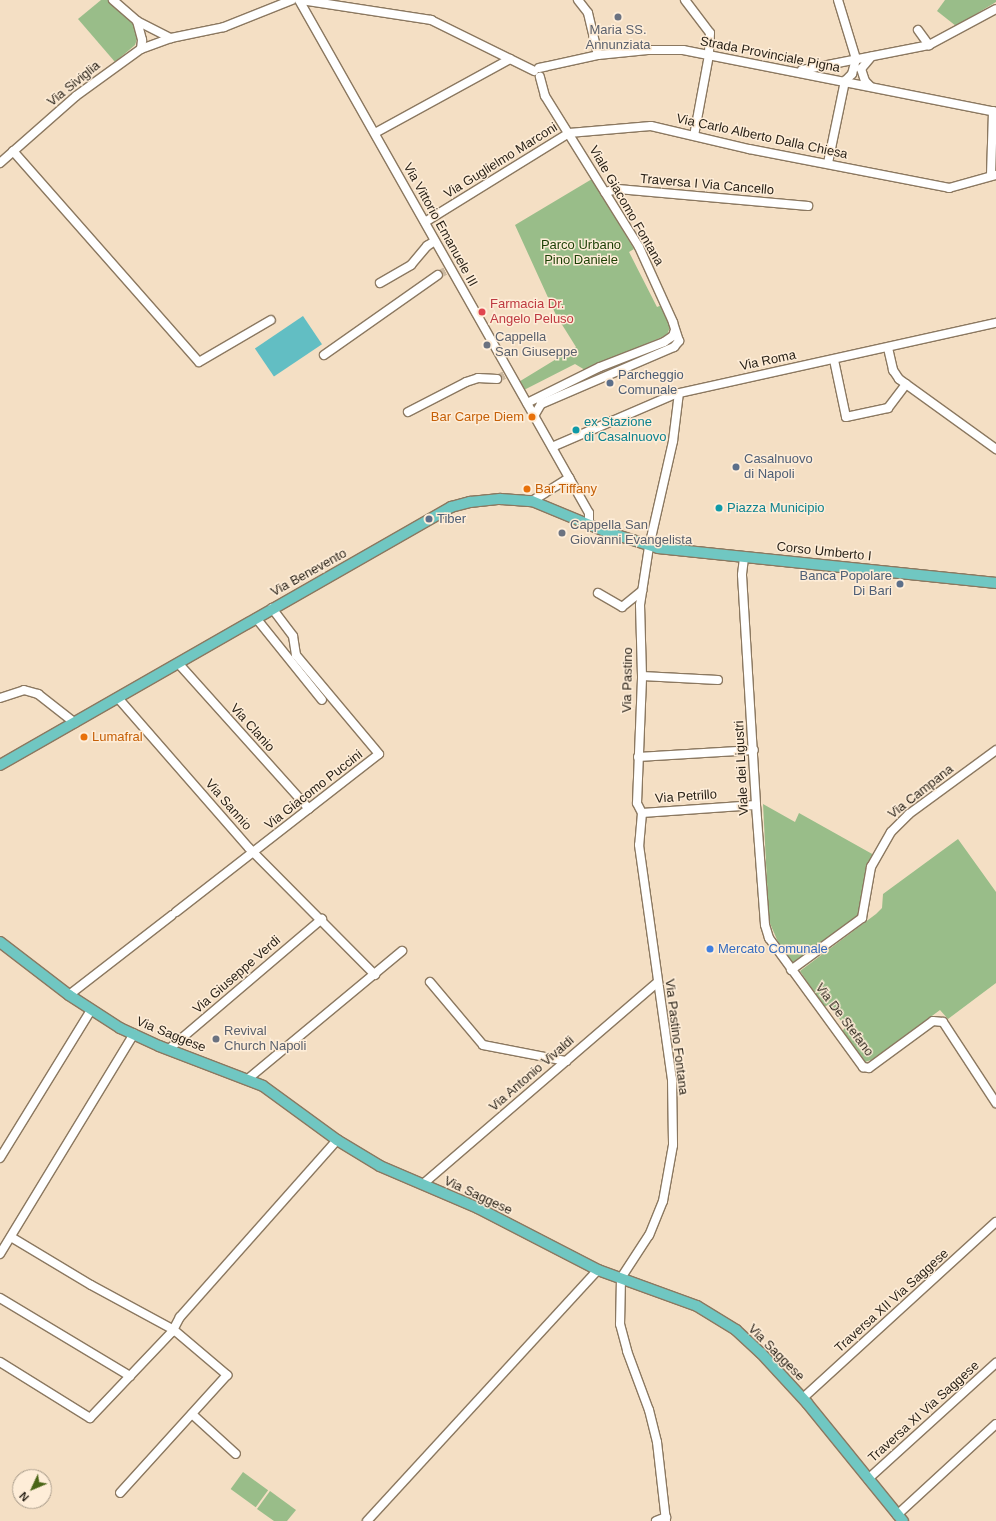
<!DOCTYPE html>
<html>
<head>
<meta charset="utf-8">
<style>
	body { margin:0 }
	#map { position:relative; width:996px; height:1521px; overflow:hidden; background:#f4dfc4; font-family:Helvetica,sans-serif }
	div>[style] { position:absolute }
	.green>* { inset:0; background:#99bd89; transform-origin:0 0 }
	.water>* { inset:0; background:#62bec3; transform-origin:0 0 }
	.minor-tunnel>* { height:8px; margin-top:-4px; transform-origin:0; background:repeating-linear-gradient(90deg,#cbb9a1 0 8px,transparent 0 12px) }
	.roads { filter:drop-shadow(1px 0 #8b7860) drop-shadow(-1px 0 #8b7860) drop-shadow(0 1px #8b7860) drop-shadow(0 -1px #8b7860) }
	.minor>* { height:8px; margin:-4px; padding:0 4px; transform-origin:4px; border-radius:4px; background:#fff }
	.major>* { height:10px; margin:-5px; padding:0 5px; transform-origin:5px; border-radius:5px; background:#70c7c2 }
	.dots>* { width:11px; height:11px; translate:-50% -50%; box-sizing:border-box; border:2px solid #feedd8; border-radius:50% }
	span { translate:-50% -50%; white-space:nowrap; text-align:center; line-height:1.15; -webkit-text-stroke:3px #feedd8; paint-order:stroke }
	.worship-label { font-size:13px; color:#5b616d }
	.left { translate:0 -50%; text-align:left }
	.street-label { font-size:13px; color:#261f15 }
	.park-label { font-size:13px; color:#1b3f04 }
	.health-label { font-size:13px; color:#be3a42 }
	.service-label { font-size:13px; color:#4e5e75 }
	.right { translate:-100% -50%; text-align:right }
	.food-label { font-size:13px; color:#c56008 }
	.culture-label { font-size:13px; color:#0d838f }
	.shop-label { font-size:13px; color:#366cbe }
	.north { position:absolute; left:12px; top:1469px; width:40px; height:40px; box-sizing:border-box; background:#feedd8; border:1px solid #a89b8a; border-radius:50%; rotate:226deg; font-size:11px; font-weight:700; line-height:16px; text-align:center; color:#261f15 }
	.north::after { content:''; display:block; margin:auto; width:14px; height:18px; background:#4a6517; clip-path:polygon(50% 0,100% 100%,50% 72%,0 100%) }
</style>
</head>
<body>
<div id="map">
	<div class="green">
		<i style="clip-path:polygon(101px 0,108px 0,134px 23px,138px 36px,135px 45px,115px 62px,78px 19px)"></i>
		<i style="clip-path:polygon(945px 0,996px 0,996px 2px,956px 26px,937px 11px)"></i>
		<i style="clip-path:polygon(592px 179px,634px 249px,629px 252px,657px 307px,662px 305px,670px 327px,667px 335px,585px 370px,575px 364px,522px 391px,517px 383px,576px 347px,556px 315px,515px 225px)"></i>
		<i style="clip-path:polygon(763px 804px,795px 822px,799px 813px,874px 855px,859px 916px,792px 963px,778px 942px,769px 921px)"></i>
		<i style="clip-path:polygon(958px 839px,996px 892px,996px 983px,948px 1019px,940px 1010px,874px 1059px,865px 1062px,842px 1031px,846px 1027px,828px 1005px,824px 1007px,800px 971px,876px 914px,882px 908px,883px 894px)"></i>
		<i style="left:243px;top:1472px;width:31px;height:21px;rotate:36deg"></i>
		<i style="clip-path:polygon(270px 1491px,296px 1510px,287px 1521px,274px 1521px,257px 1509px)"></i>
	</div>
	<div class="water">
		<i style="left:303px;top:316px;width:34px;height:58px;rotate:56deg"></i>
	</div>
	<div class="minor-tunnel">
		<i style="left:438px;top:275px;width:10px;rotate:-29deg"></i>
		<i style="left:497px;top:379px;width:10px;rotate:-29deg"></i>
	</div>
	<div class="roads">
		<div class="minor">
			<i style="left:113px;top:0;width:32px;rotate:41deg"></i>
			<i style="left:137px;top:21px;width:38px;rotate:27deg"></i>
			<i style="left:299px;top:0;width:589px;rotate:60.52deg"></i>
			<i style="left:589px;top:513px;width:12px;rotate:90deg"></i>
			<i style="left:301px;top:0;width:132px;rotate:8.7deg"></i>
			<i style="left:431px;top:20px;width:115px;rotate:26.3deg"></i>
			<i style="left:578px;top:0;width:16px;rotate:52deg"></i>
			<i style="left:588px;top:13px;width:43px;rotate:76.6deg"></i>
			<i style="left:685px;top:0;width:41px;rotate:52.9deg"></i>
			<i style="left:710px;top:33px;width:22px;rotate:93deg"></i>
			<i style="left:709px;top:55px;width:82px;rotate:100.5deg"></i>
			<i style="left:838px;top:0;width:62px;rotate:73deg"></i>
			<i style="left:137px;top:21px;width:20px;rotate:75deg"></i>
			<i style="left:142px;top:40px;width:9px;rotate:96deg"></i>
			<i style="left:918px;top:30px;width:19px;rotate:54deg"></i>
			<i style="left:539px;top:68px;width:60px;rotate:-12.4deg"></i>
			<i style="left:598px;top:55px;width:50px;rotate:-5.7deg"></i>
			<i style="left:648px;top:50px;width:35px"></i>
			<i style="left:683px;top:50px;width:319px;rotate:11.2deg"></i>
			<i style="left:802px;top:70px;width:129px;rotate:-11.1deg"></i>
			<i style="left:929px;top:45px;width:76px;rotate:-28.2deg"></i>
			<i style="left:845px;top:81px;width:10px;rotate:-45deg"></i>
			<i style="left:852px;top:74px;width:16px;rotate:-75deg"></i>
			<i style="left:870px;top:86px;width:7px;rotate:-135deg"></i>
			<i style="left:865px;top:81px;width:13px;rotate:-108deg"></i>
			<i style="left:861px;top:69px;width:16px;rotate:-50deg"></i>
			<i style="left:375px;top:133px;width:154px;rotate:-28.7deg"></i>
			<i style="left:569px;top:133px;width:82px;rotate:-4.9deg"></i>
			<i style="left:651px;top:126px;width:101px;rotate:13.2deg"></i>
			<i style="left:749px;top:149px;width:204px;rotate:11deg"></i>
			<i style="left:949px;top:188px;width:49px;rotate:-15.5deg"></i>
			<i style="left:13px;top:151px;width:281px;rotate:48.6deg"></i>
			<i style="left:199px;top:362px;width:83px;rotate:-30.3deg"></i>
			<i style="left:0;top:163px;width:101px;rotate:-41.4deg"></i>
			<i style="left:76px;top:96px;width:80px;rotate:-35.9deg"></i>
			<i style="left:141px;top:49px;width:32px;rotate:-20deg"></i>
			<i style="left:171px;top:38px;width:54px;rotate:-11.7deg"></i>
			<i style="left:224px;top:27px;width:73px;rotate:-21.7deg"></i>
			<i style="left:828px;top:163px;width:84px;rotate:-78.3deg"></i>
			<i style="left:991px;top:175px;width:64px;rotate:-88.2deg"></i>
			<i style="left:605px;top:192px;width:13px;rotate:-13deg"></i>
			<i style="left:618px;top:189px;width:191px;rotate:5.1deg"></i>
			<i style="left:425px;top:222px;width:169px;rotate:-31.7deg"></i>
			<i style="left:380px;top:283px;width:36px;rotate:-30deg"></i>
			<i style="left:411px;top:265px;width:25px;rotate:-50deg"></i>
			<i style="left:427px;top:246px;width:9px;rotate:-32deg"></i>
			<i style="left:888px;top:348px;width:23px;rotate:77deg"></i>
			<i style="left:893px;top:370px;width:11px;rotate:56deg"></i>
			<i style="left:899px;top:379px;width:120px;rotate:35.8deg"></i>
			<i style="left:324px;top:355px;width:139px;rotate:-35.1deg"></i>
			<i style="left:834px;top:360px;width:58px;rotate:78.1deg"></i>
			<i style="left:846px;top:417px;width:43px;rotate:-12.1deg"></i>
			<i style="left:888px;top:408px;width:30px;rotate:-53deg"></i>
			<i style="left:527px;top:403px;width:81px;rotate:-26.3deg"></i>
			<i style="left:600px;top:367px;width:69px;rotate:-21.3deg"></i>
			<i style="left:664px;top:342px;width:11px;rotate:-34deg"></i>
			<i style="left:673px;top:336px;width:6px;rotate:-72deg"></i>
			<i style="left:408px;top:412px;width:65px;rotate:-27.3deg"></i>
			<i style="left:466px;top:382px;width:13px;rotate:-18deg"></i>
			<i style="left:478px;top:378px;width:19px;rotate:3deg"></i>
			<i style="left:534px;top:416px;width:14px;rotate:-60deg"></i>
			<i style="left:541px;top:404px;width:145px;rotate:-23.2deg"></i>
			<i style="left:674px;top:347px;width:8px;rotate:-50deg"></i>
			<i style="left:679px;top:341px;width:20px;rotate:-108deg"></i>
			<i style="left:673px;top:322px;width:82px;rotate:-114.4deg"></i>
			<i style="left:639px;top:247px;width:178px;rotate:-121.9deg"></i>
			<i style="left:545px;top:96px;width:20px;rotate:-105deg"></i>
			<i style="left:552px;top:447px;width:134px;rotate:-23.3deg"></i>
			<i style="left:675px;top:394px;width:329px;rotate:-12.5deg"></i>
			<i style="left:532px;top:501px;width:44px;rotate:-31.9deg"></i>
			<i style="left:744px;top:558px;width:17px;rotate:97deg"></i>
			<i style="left:742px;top:575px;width:230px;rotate:86.5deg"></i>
			<i style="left:756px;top:805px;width:120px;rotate:85.7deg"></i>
			<i style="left:765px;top:925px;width:14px;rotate:73deg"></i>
			<i style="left:769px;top:938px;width:160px;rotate:53.9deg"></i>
			<i style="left:863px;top:1067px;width:6px;rotate:9deg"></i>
			<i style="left:869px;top:1068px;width:79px;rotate:-36.3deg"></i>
			<i style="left:933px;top:1021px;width:10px;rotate:6deg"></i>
			<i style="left:943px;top:1022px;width:97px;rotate:56.8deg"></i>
			<i style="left:598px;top:593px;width:28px;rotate:30deg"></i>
			<i style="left:622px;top:607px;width:26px;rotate:-39deg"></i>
			<i style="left:256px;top:618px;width:105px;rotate:51.2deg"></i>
			<i style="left:178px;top:663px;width:196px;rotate:48.1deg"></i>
			<i style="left:642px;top:676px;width:76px;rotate:3deg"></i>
			<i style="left:0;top:698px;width:25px;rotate:-18deg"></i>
			<i style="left:24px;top:690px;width:15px;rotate:16deg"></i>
			<i style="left:38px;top:694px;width:47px;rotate:38.1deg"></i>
			<i style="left:118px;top:698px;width:199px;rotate:48.9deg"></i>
			<i style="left:249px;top:848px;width:179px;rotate:45.2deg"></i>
			<i style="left:638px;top:757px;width:116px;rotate:-3.5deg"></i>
			<i style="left:642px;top:813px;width:32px;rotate:95deg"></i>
			<i style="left:639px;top:845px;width:236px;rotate:82deg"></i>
			<i style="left:672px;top:1079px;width:66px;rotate:89.1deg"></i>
			<i style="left:673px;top:1145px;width:57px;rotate:100.1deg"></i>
			<i style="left:663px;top:1201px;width:37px;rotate:112deg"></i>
			<i style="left:649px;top:1235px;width:51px;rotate:123.1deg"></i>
			<i style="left:621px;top:1278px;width:46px;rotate:91.2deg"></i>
			<i style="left:620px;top:1324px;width:28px;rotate:75deg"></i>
			<i style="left:627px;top:1351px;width:63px;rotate:69.6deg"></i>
			<i style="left:649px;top:1410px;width:33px;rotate:76deg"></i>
			<i style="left:657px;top:1442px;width:80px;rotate:83.5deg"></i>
			<i style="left:642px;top:813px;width:11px;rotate:-117deg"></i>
			<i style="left:637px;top:803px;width:127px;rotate:-87.7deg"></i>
			<i style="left:642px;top:676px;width:71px;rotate:-91.6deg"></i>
			<i style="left:640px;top:605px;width:59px;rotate:-81.2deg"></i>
			<i style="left:649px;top:547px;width:109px;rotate:-77.2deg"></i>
			<i style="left:673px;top:441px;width:48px;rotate:-82.9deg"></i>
			<i style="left:642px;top:813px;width:114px;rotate:-4deg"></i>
			<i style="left:176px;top:912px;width:257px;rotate:-37.9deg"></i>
			<i style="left:379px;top:754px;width:129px;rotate:-130deg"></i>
			<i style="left:296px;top:655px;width:19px;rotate:-99deg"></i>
			<i style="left:293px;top:636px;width:35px;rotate:-127deg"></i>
			<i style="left:791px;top:970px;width:88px;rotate:-36.2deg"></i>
			<i style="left:862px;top:918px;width:52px;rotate:-80deg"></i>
			<i style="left:871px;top:867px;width:40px;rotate:-60.3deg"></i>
			<i style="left:891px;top:832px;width:25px;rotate:-45deg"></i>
			<i style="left:909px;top:814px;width:108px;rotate:-36.3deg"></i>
			<i style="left:430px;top:982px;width:82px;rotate:49.9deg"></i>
			<i style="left:483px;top:1045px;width:85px;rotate:10.9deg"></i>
			<i style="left:69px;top:995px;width:130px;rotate:-37.8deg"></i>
			<i style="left:169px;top:1049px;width:201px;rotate:-40.4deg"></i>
			<i style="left:249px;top:1078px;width:199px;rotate:-39.7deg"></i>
			<i style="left:0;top:1158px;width:174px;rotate:-58.4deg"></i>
			<i style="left:423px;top:1184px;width:308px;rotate:-40.7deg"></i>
			<i style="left:11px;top:1237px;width:93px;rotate:31deg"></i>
			<i style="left:91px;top:1285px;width:94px;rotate:28.5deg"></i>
			<i style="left:174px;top:1330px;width:70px;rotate:40.3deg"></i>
			<i style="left:227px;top:1375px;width:159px;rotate:132.2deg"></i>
			<i style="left:0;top:1254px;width:258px;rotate:-58.7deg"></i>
			<i style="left:0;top:1298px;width:152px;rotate:31deg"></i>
			<i style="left:0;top:1362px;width:106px;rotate:31.9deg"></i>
			<i style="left:90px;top:1418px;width:119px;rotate:-46.4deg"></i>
			<i style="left:172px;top:1332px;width:17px;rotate:-62deg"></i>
			<i style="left:180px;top:1317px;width:237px;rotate:-48.4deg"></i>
			<i style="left:803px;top:1398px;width:261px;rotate:-42.4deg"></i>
			<i style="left:192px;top:1414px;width:59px;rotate:42.3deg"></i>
			<i style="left:868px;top:1479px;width:173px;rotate:-42.2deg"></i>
			<i style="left:897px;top:1515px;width:134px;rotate:-42.6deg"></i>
			<i style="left:367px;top:1521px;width:341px;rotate:-47.4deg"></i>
			<i style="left:656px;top:1521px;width:11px;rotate:-22deg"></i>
		</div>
		<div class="major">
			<i style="left:0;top:765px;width:520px;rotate:-29.77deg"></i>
			<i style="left:451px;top:507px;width:20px;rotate:-15deg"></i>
			<i style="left:470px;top:502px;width:30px;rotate:-6deg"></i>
			<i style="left:500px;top:499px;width:32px;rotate:4deg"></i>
			<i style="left:532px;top:501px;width:81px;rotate:22.5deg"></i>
			<i style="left:607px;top:532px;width:53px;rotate:17.4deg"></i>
			<i style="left:658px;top:548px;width:340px;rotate:5.9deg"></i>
			<i style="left:0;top:942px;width:87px;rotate:37.5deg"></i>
			<i style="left:69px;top:995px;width:61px;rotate:32.9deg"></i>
			<i style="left:120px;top:1028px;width:43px;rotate:24.8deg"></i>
			<i style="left:159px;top:1046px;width:111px;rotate:21deg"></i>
			<i style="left:263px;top:1086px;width:92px;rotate:36.1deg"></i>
			<i style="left:337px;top:1140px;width:50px;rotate:31.2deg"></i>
			<i style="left:380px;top:1166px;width:107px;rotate:23.2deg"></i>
			<i style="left:478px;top:1208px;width:135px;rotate:27.3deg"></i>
			<i style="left:598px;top:1270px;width:105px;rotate:20deg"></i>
			<i style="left:697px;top:1306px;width:46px;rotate:31.6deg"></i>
			<i style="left:736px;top:1330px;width:34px;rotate:43deg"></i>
			<i style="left:761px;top:1353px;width:68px;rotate:47.4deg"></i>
			<i style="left:807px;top:1403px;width:152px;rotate:50.9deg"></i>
		</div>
	</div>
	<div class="dots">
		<i style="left:618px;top:17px;background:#6b7280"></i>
		<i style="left:482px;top:312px;background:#e0444e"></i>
		<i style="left:487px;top:345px;background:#6b7280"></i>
		<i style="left:610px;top:383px;background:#5c6f8a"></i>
		<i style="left:532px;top:417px;background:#e8710a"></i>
		<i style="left:576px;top:430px;background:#0f9aa8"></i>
		<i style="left:736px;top:467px;background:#5c6f8a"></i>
		<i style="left:527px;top:489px;background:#e8710a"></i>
		<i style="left:719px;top:508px;background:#0f9aa8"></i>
		<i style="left:429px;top:519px;background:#5c6f8a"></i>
		<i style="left:562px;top:533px;background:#6b7280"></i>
		<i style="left:900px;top:584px;background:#5c6f8a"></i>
		<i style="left:84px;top:737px;background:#e8710a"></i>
		<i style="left:710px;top:949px;background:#3f7fe0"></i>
		<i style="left:216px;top:1039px;background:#6b7280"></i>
	</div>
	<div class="worship-label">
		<span style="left:618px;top:38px">Maria SS.<br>Annunziata</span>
		<span class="left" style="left:495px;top:345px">Cappella<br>San Giuseppe</span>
		<span class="left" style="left:570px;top:533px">Cappella San<br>Giovanni Evangelista</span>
		<span class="left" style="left:224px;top:1039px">Revival<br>Church Napoli</span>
	</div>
	<div class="street-label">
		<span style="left:770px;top:55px;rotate:11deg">Strada Provinciale Pigna</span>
		<span style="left:74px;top:84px;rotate:-39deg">Via Siviglia</span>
		<span style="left:762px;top:137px;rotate:12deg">Via Carlo Alberto Dalla Chiesa</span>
		<span style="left:501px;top:161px;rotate:-32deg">Via Guglielmo Marconi</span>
		<span style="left:707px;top:185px;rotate:5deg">Traversa I Via Cancello</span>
		<span style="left:626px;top:206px;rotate:60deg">Viale Giacomo Fontana</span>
		<span style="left:440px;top:225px;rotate:61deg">Via Vittorio Emanuele III</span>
		<span style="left:768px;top:361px;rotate:-12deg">Via Roma</span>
		<span style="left:824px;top:552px;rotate:6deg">Corso Umberto I</span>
		<span style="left:309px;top:573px;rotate:-29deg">Via Benevento</span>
		<span style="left:628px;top:680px;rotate:-89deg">Via Pastino</span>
		<span style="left:252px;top:728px;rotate:48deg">Via Clanio</span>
		<span style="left:742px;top:768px;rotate:-93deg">Viale dei Ligustri</span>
		<span style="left:314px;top:790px;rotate:-38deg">Via Giacomo Puccini</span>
		<span style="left:921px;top:792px;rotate:-38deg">Via Campana</span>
		<span style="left:686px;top:797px;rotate:-4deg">Via Petrillo</span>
		<span style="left:228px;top:805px;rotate:49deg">Via Sannio</span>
		<span style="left:237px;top:975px;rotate:-41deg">Via Giuseppe Verdi</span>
		<span style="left:844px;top:1020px;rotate:53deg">Via De Stefano</span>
		<span style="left:171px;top:1035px;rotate:22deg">Via Saggese</span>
		<span style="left:676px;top:1037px;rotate:83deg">Via Pastino Fontana</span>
		<span style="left:532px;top:1074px;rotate:-41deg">Via Antonio Vivaldi</span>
		<span style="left:478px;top:1196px;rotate:25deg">Via Saggese</span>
		<span style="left:892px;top:1301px;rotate:-42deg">Traversa XII Via Saggese</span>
		<span style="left:776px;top:1353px;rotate:45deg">Via Saggese</span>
		<span style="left:924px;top:1412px;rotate:-42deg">Traversa XI Via Saggese</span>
	</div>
	<div class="park-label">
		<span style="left:581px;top:253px">Parco Urbano<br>Pino Daniele</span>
	</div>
	<div class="health-label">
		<span class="left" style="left:490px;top:312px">Farmacia Dr.<br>Angelo Peluso</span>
	</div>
	<div class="service-label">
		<span class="left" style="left:618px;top:383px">Parcheggio<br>Comunale</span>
		<span class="left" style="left:744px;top:467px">Casalnuovo<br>di Napoli</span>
		<span class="left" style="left:437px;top:519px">Tiber</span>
		<span class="right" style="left:892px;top:584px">Banca Popolare<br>Di Bari</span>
	</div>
	<div class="food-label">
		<span class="right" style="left:524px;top:417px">Bar Carpe Diem</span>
		<span class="left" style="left:535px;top:489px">Bar Tiffany</span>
		<span class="left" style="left:92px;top:737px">Lumafral</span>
	</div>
	<div class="culture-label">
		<span class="left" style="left:584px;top:430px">ex Stazione<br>di Casalnuovo</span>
		<span class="left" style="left:727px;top:508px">Piazza Municipio</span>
	</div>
	<div class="shop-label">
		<span class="left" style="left:718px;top:949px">Mercato Comunale</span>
	</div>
	<div class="north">N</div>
</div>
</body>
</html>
